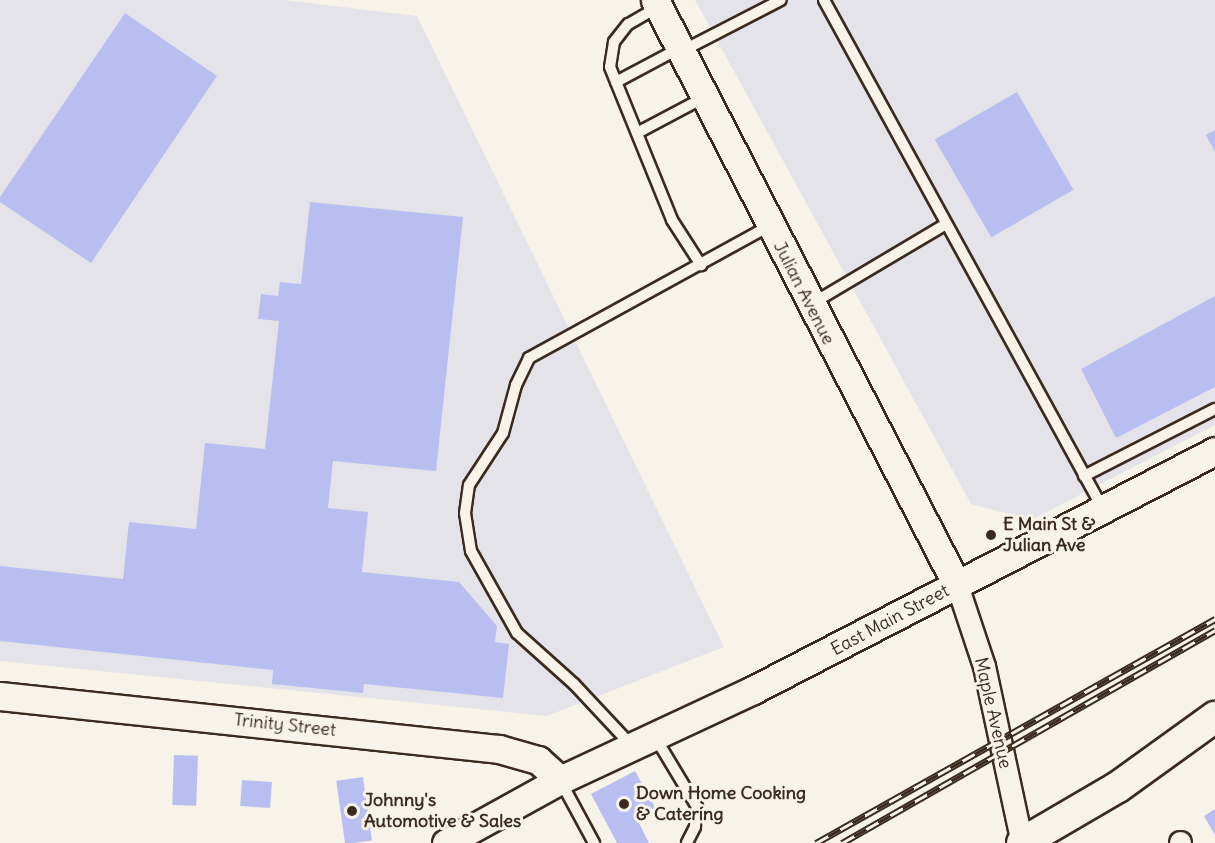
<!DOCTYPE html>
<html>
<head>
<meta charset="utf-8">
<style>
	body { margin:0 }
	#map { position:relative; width:1215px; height:843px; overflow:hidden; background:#f7f3e8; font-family:Delius,sans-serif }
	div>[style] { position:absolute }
	.built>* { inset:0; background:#e4e3ea }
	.building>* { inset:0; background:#b8bff0; transform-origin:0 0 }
	.roads { filter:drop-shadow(2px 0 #3b2a1e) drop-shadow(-2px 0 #3b2a1e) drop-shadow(0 2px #3b2a1e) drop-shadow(0 -2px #3b2a1e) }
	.service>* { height:10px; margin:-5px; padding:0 5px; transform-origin:5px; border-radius:5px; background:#f7f3e8 }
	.minor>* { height:21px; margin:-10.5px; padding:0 10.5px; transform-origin:10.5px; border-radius:10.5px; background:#f7f3e8 }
	.tertiary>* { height:27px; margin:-13.5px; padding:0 13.5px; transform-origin:13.5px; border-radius:13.5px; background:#f7f3e8 }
	.secondary>* { height:30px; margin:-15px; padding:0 15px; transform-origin:15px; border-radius:15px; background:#f7f3e8 }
	.rail>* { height:7px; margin-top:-3.5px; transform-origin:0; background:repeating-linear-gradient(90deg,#f7f3e8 0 14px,#3b2a1e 0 28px); box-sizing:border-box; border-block:2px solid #3b2a1e }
	.dots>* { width:16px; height:16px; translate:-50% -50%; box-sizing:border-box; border:3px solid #f7f3e8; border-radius:50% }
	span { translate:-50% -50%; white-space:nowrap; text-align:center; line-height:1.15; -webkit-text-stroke:6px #f7f3e8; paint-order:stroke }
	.street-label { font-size:18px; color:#3b2a1e }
	.poi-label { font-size:18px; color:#3b2a1e; font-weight:700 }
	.left { translate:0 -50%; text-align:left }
</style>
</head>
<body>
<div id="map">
	<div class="built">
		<i style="clip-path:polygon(0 0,284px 0,417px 16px,724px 647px,547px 716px,0 661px)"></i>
		<i style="clip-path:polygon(695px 0,1215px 0,1215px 425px,1031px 520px,971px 504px)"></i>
	</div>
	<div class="building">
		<i style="clip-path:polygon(125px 13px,217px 76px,91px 263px,0 202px,0 197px)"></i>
		<i style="left:1017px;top:92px;width:113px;height:95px;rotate:60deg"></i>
		<i style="clip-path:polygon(1215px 130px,1215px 152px,1206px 135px)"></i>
		<i style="clip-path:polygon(310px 202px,463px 217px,436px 471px,333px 461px,328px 508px,368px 512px,362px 572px,459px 582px,497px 626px,495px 642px,509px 644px,503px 698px,364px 684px,363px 693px,272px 684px,273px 670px,0 641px,0 566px,123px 579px,129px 522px,196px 529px,205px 443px,265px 449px,279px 321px,258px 319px,261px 294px,278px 296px,280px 282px,301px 284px)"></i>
		<i style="clip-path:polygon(1215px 296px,1215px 387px,1116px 438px,1081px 369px)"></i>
		<i style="left:174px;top:755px;width:24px;height:50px;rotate:2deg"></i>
		<i style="clip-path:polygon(635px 771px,657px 811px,638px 821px,649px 843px,617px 843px,591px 794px)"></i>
		<i style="left:363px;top:777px;width:64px;height:27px;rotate:82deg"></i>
		<i style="left:242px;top:780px;width:30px;height:26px;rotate:4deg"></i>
		<i style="clip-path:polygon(1215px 809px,1215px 835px,1204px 816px)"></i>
	</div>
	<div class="roads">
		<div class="service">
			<i style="left:824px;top:0;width:580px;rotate:61.27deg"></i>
			<i style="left:658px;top:7px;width:34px;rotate:150deg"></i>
			<i style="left:628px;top:24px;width:23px;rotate:128deg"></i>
			<i style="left:614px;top:42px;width:25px;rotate:99deg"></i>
			<i style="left:610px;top:67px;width:165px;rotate:67.9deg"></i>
			<i style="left:672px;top:220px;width:54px;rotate:57.2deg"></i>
			<i style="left:682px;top:51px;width:111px;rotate:-27.3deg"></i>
			<i style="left:616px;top:82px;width:70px;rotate:-28deg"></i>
			<i style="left:637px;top:133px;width:75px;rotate:-27.9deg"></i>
			<i style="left:813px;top:303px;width:155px;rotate:-30.7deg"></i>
			<i style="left:1084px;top:476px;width:147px;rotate:-27.1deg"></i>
			<i style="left:655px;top:737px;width:82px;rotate:59deg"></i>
			<i style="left:697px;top:807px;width:20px;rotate:96deg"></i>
			<i style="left:695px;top:827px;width:18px;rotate:117deg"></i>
			<i style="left:632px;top:746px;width:85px;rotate:-133.1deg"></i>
			<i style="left:574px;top:684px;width:76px;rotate:-138.2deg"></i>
			<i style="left:517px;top:633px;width:94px;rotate:-119.3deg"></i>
			<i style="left:471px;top:551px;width:38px;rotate:-99deg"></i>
			<i style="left:465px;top:513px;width:28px;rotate:-82deg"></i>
			<i style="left:469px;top:485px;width:62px;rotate:-56.8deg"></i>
			<i style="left:503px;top:433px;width:50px;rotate:-74.8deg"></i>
			<i style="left:516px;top:385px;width:30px;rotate:-64deg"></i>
			<i style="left:529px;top:358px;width:274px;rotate:-28.8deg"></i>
			<i style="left:560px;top:780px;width:72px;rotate:61.6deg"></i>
		</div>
		<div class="minor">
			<i style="left:957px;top:585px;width:85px;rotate:71.6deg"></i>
			<i style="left:984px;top:666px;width:181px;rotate:77.9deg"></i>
			<i style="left:1180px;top:842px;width:1px;rotate:90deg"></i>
		</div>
		<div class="tertiary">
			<i style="left:655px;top:0;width:658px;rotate:62.7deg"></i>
			<i style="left:0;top:696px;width:502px;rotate:6.06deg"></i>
			<i style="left:499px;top:749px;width:41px;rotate:15.8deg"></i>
			<i style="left:538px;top:760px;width:30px;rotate:42deg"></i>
			<i style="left:446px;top:843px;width:130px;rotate:-28.9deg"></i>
			<i style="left:560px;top:780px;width:213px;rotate:-25deg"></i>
			<i style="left:753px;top:690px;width:520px;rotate:-27.35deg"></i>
		</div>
		<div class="secondary">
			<i style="left:1022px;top:843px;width:111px;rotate:-30.3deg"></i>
			<i style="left:1118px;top:787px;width:120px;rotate:-35.8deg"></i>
		</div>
	</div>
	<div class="rail">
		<i style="left:816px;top:843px;width:458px;rotate:-29.3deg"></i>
		<i style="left:842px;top:843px;width:430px;rotate:-29.7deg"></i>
	</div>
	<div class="dots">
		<i style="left:991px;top:535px;background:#3b2a1e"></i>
		<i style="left:624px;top:804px;background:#3b2a1e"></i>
		<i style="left:352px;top:811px;background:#3b2a1e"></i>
	</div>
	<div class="street-label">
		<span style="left:804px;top:293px;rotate:63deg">Julian Avenue</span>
		<span style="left:890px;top:620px;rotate:-28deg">East Main Street</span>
		<span style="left:993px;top:713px;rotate:77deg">Maple Avenue</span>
		<span style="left:285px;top:725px;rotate:6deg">Trinity Street</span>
	</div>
	<div class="poi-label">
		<span class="left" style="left:1003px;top:535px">E Main St &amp;<br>Julian Ave</span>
		<span class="left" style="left:636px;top:804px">Down Home Cooking<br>&amp; Catering</span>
		<span class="left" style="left:364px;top:811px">Johnny's<br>Automotive &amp; Sales</span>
	</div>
</div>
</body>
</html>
